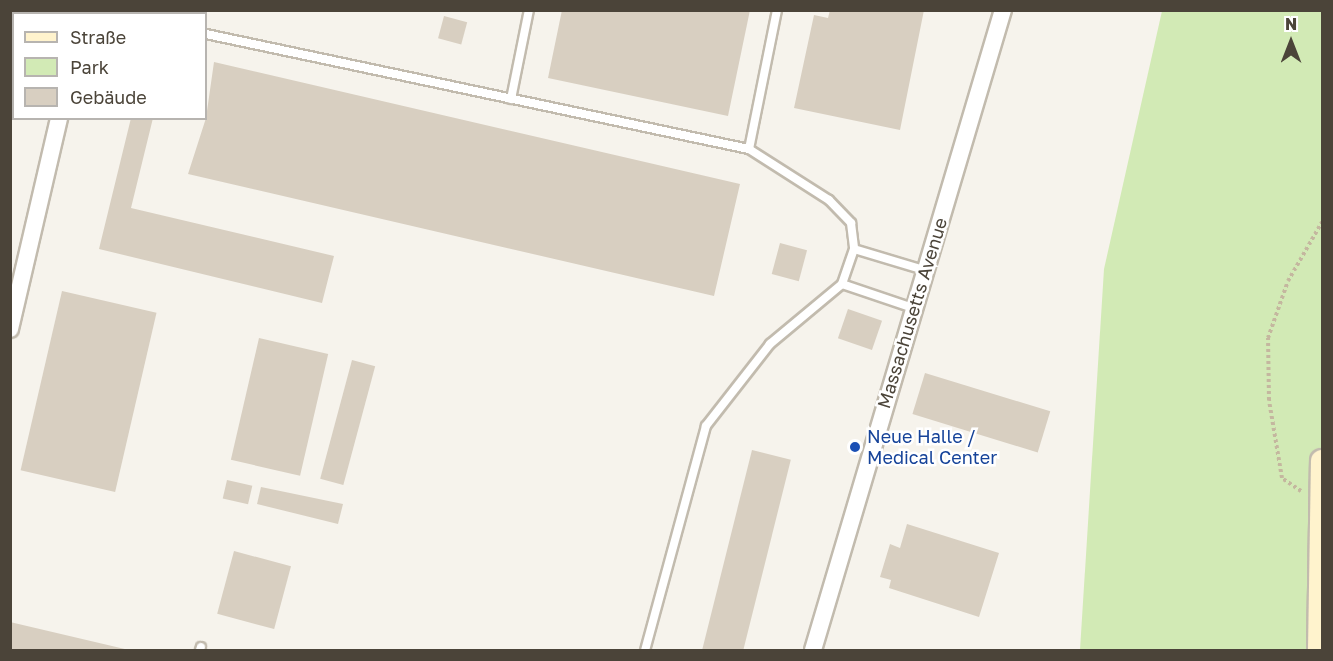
<!DOCTYPE html>
<html>
<head>
<meta charset="utf-8">
<style>
	body { margin:0 }
	#map { position:relative; width:1333px; height:661px; overflow:hidden; background:#f6f3ec; font-family:"Golos Text",sans-serif }
	div>[style] { position:absolute }
	.green>* { inset:0; background:#d2eab5 }
	.building>* { inset:0; background:#d8cfc1; transform-origin:0 0 }
	.path>* { height:4px; margin-top:-2px; transform-origin:0; background:repeating-linear-gradient(90deg,#c4b79f 0 3px,transparent 0 6px) }
	.roads { filter:drop-shadow(2px 0 #c2bbae) drop-shadow(-2px 0 #c2bbae) drop-shadow(0 2px #c2bbae) drop-shadow(0 -2px #c2bbae) }
	.lane>* { height:8px; margin:-4px; padding:0 4px; transform-origin:4px; border-radius:4px; background:#fff }
	.street>* { height:16px; margin:-8px; padding:0 8px; transform-origin:8px; border-radius:8px; background:#fff }
	.secondary>* { height:22px; margin:-11px; padding:0 11px; transform-origin:11px; border-radius:11px; background:#fff3cd }
	.dots>* { width:16px; height:16px; translate:-50% -50%; box-sizing:border-box; border:3px solid #fff; border-radius:50% }
	span { translate:-50% -50%; white-space:nowrap; text-align:center; line-height:1.15; -webkit-text-stroke:5px #fff; paint-order:stroke }
	.street-label { font-size:18px; color:#4b4439 }
	.transit-label { font-size:18px; color:#164399 }
	.left { translate:0 -50%; text-align:left }
	.frame { position:absolute; inset:0; border:12px solid #4b4439; pointer-events:none }
	.legend { position:absolute; left:12px; top:12px; width:195px; height:108px; box-sizing:border-box; background:#fff; border:2px solid #b7b4b0; margin:0; padding:8px 10px; list-style:none; font-size:18px; color:#4b4439 }
	.legend li { display:flex; align-items:center; gap:12px; height:30px }
	.legend b { width:30px; border:2px solid #b7b4b0 }
	.north { position:absolute; left:1261px; top:12px; width:60px; height:60px; -webkit-text-stroke:4px #fff; paint-order:stroke; rotate:0deg; font-size:16px; font-weight:700; line-height:24px; text-align:center; color:#4b4439 }
	.north::after { content:''; display:block; margin:auto; width:21px; height:27px; background:#4b4439; clip-path:polygon(50% 0,100% 100%,50% 72%,0 100%) }
</style>
</head>
<body>
<div id="map">
	<div class="green">
		<i style="clip-path:polygon(1162px 11px,1322px 11px,1322px 650px,1080px 650px,1104px 269px)"></i>
	</div>
	<div class="building">
		<i style="clip-path:polygon(562px 10px,750px 10px,728px 116px,548px 78px)"></i>
		<i style="clip-path:polygon(830px 10px,924px 10px,900px 130px,794px 108px,814px 15px,828px 18px)"></i>
		<i style="left:444px;top:16px;width:24px;height:23px;rotate:15deg"></i>
		<i style="clip-path:polygon(214px 62px,740px 184px,714px 296px,188px 174px,206px 118px)"></i>
		<i style="clip-path:polygon(131px 118px,153px 118px,131px 208px,334px 256px,322px 303px,99px 249px)"></i>
		<i style="left:780px;top:243px;width:28px;height:32px;rotate:15deg"></i>
		<i style="left:62px;top:291px;width:97px;height:184px;rotate:13deg"></i>
		<i style="left:848px;top:309px;width:36px;height:31px;rotate:19deg"></i>
		<i style="left:259px;top:338px;width:71px;height:125px;rotate:13deg"></i>
		<i style="left:352px;top:360px;width:24px;height:123px;rotate:15deg"></i>
		<i style="left:925px;top:373px;width:131px;height:43px;rotate:17deg"></i>
		<i style="left:752px;top:450px;width:40px;height:205px;rotate:14deg"></i>
		<i style="left:227px;top:480px;width:26px;height:19px;rotate:13deg"></i>
		<i style="clip-path:polygon(261px 487px,343px 504px,338px 524px,257px 504px)"></i>
		<i style="clip-path:polygon(907px 524px,999px 553px,979px 617px,889px 588px,891px 580px,880px 577px,890px 544px,900px 548px)"></i>
		<i style="left:234px;top:551px;width:59px;height:65px;rotate:15deg"></i>
		<i style="clip-path:polygon(10px 622px,129px 650px,10px 650px)"></i>
	</div>
	<div class="path">
		<i style="left:1301px;top:491px;width:23px;rotate:-146deg"></i>
		<i style="left:1282px;top:478px;width:79px;rotate:-99.5deg"></i>
		<i style="left:1269px;top:400px;width:62px;rotate:-90.9deg"></i>
		<i style="left:1268px;top:338px;width:60px;rotate:-70.7deg"></i>
		<i style="left:1288px;top:281px;width:68px;rotate:-60deg"></i>
	</div>
	<div class="roads">
		<div class="lane">
			<i style="left:97px;top:10px;width:15px;rotate:16deg"></i>
			<i style="left:206px;top:34px;width:555px;rotate:11.96deg"></i>
			<i style="left:749px;top:149px;width:95px;rotate:32.5deg"></i>
			<i style="left:829px;top:200px;width:32px;rotate:46deg"></i>
			<i style="left:851px;top:223px;width:26px;rotate:83deg"></i>
			<i style="left:854px;top:249px;width:37px;rotate:109deg"></i>
			<i style="left:842px;top:284px;width:94px;rotate:140.2deg"></i>
			<i style="left:770px;top:344px;width:104px;rotate:128deg"></i>
			<i style="left:706px;top:426px;width:232px;rotate:105.2deg"></i>
			<i style="left:511px;top:99px;width:91px;rotate:-78.6deg"></i>
			<i style="left:749px;top:149px;width:142px;rotate:-78.6deg"></i>
			<i style="left:854px;top:249px;width:73px;rotate:16.7deg"></i>
			<i style="left:842px;top:284px;width:75px;rotate:18.7deg"></i>
			<i style="left:200px;top:650px;width:3px;rotate:-72deg"></i>
		</div>
		<div class="street">
			<i style="left:83px;top:14px;width:4px;rotate:-76deg"></i>
			<i style="left:10px;top:329px;width:217px;rotate:-76.9deg"></i>
			<i style="left:813px;top:650px;width:668px;rotate:-73.47deg"></i>
		</div>
		<div class="secondary">
			<i style="left:1319px;top:650px;width:189px;rotate:-89.1deg"></i>
		</div>
	</div>
	<div class="dots">
		<i style="left:855px;top:447px;background:#1a4fb4"></i>
	</div>
	<div class="street-label">
		<span style="left:912px;top:313px;rotate:-73deg">Massachusetts Avenue</span>
	</div>
	<div class="transit-label">
		<span class="left" style="left:867px;top:447px">Neue Halle /<br>Medical Center</span>
	</div>
	<div class="frame"></div>
	<ul class="legend">
	<li><b style="height:8px;background:#fff3cd"></b>Straße</li>
	<li><b style="height:16px;background:#d2eab5"></b>Park</li>
	<li><b style="height:16px;background:#d8cfc1"></b>Gebäude</li>
	</ul>
	<div class="north">N</div>
</div>
</body>
</html>
